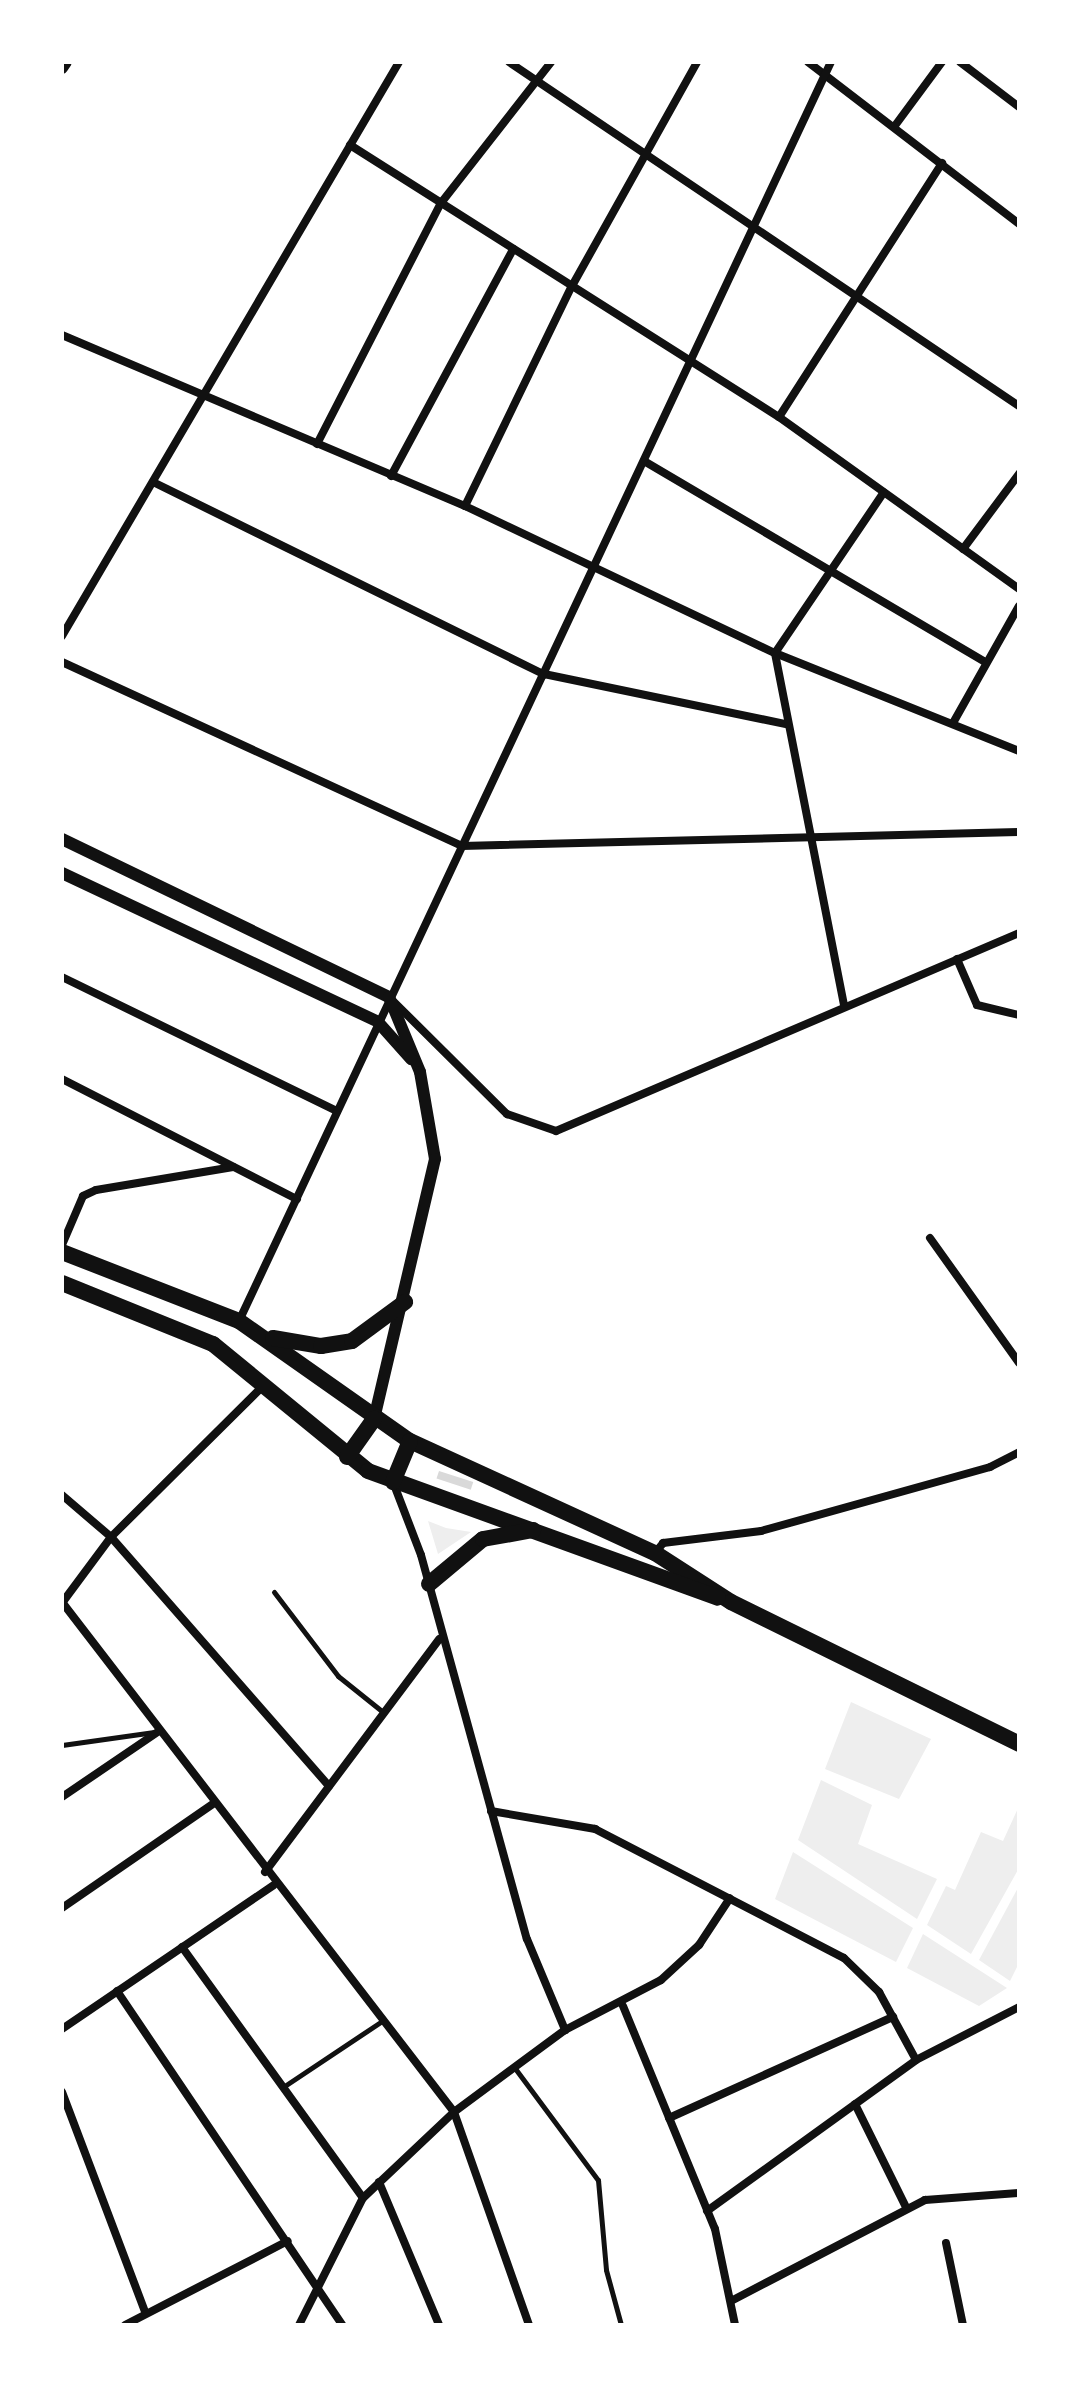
<!DOCTYPE html>
<html>
<head>
<meta charset="utf-8">
<style>
	body { margin:0 }
	#map { position:relative; width:1081px; height:2387px; overflow:hidden; background:#fff; font-family:"DM Sans",sans-serif }
	div>[style] { position:absolute }
	.green>* { inset:0; background:#eee }
	.water>* { inset:0; background:#d9d9d9; transform-origin:0 0 }
	.service>* { height:5px; margin:-2.5px; padding:0 2.5px; transform-origin:2.5px; border-radius:2.5px; background:#111 }
	.minor>* { height:8px; margin:-4px; padding:0 4px; transform-origin:4px; border-radius:4px; background:#111 }
	.tertiary>* { height:12px; margin:-6px; padding:0 6px; transform-origin:6px; border-radius:6px; background:#111 }
	.primary>* { height:16px; margin:-8px; padding:0 8px; transform-origin:8px; border-radius:8px; background:#111 }
	span { translate:-50% -50%; white-space:nowrap; text-align:center; line-height:1.15; -webkit-text-stroke:6px #fff; paint-order:stroke }
	.frame { position:absolute; inset:0; border:64px solid #fff; pointer-events:none }
</style>
</head>
<body>
<div id="map">
	<div class="green">
		<i style="clip-path:polygon(428px 1521px,446px 1528px,471px 1532px,438px 1554px)"></i>
		<i style="clip-path:polygon(851px 1702px,931px 1739px,899px 1799px,825px 1769px)"></i>
		<i style="clip-path:polygon(821px 1780px,872px 1805px,858px 1844px,937px 1879px,917px 1919px,798px 1840px)"></i>
		<i style="clip-path:polygon(1019px 1806px,1019px 1868px,971px 1954px,927px 1925px,946px 1886px,955px 1890px,981px 1832px,1003px 1841px)"></i>
		<i style="clip-path:polygon(793px 1852px,913px 1928px,896px 1962px,775px 1899px)"></i>
		<i style="clip-path:polygon(1019px 1886px,1019px 1963px,1010px 1981px,979px 1960px)"></i>
		<i style="clip-path:polygon(923px 1934px,1007px 1988px,979px 2006px,907px 1968px)"></i>
	</div>
	<div class="water">
		<i style="left:439px;top:1471px;width:36px;height:8px;rotate:18deg"></i>
	</div>
	<div class="service">
		<i style="left:274px;top:1592px;width:106px;rotate:52.7deg"></i>
		<i style="left:338px;top:1676px;width:58px;rotate:38.7deg"></i>
		<i style="left:62px;top:1745px;width:93px;rotate:-8deg"></i>
		<i style="left:514px;top:2067px;width:141px;rotate:53.4deg"></i>
		<i style="left:598px;top:2180px;width:90px;rotate:84.9deg"></i>
		<i style="left:606px;top:2270px;width:57px;rotate:74.7deg"></i>
		<i style="left:283px;top:2087px;width:119px;rotate:-33.7deg"></i>
	</div>
	<div class="minor">
		<i style="left:509px;top:62px;width:615px;rotate:34deg"></i>
		<i style="left:808px;top:62px;width:266px;rotate:37.5deg"></i>
		<i style="left:960px;top:62px;width:74px;rotate:37.3deg"></i>
		<i style="left:894px;top:127px;width:81px;rotate:-53.6deg"></i>
		<i style="left:350px;top:145px;width:508px;rotate:32.38deg"></i>
		<i style="left:779px;top:417px;width:295px;rotate:35.6deg"></i>
		<i style="left:62px;top:335px;width:438px;rotate:23deg"></i>
		<i style="left:465px;top:506px;width:343px;rotate:25.4deg"></i>
		<i style="left:775px;top:653px;width:263px;rotate:21.9deg"></i>
		<i style="left:779px;top:417px;width:302px;rotate:-57.3deg"></i>
		<i style="left:317px;top:444px;width:271px;rotate:-62.8deg"></i>
		<i style="left:441px;top:203px;width:179px;rotate:-52deg"></i>
		<i style="left:644px;top:461px;width:394px;rotate:30.5deg"></i>
		<i style="left:391px;top:476px;width:258px;rotate:-61.7deg"></i>
		<i style="left:153px;top:482px;width:436px;rotate:26.2deg"></i>
		<i style="left:544px;top:674px;width:247px;rotate:11.7deg"></i>
		<i style="left:465px;top:506px;width:245px;rotate:-64.1deg"></i>
		<i style="left:572px;top:286px;width:257px;rotate:-60.8deg"></i>
		<i style="left:963px;top:549px;width:94px;rotate:-53.3deg"></i>
		<i style="left:62px;top:636px;width:666px;rotate:-59.58deg"></i>
		<i style="left:62px;top:662px;width:440px;rotate:24.7deg"></i>
		<i style="left:462px;top:846px;width:557px;rotate:-1.44deg"></i>
		<i style="left:953px;top:723px;width:134px;rotate:-60.6deg"></i>
		<i style="left:957px;top:959px;width:50px;rotate:66.5deg"></i>
		<i style="left:977px;top:1005px;width:43px;rotate:13.4deg"></i>
		<i style="left:62px;top:977px;width:306px;rotate:26deg"></i>
		<i style="left:390px;top:998px;width:165px;rotate:44.8deg"></i>
		<i style="left:507px;top:1114px;width:52px;rotate:19.1deg"></i>
		<i style="left:556px;top:1131px;width:504px;rotate:-23.15deg"></i>
		<i style="left:844px;top:1005px;width:359px;rotate:-101.1deg"></i>
		<i style="left:775px;top:653px;width:194px;rotate:-55.9deg"></i>
		<i style="left:62px;top:1079px;width:264px;rotate:27.1deg"></i>
		<i style="left:930px;top:1238px;width:153px;rotate:54.5deg"></i>
		<i style="left:62px;top:1245px;width:53px;rotate:-66.8deg"></i>
		<i style="left:83px;top:1196px;width:14px;rotate:-25deg"></i>
		<i style="left:96px;top:1190px;width:139px;rotate:-9.5deg"></i>
		<i style="left:239px;top:1321px;width:1391px;rotate:-64.82deg"></i>
		<i style="left:393px;top:1482px;width:78px;rotate:69deg"></i>
		<i style="left:421px;top:1555px;width:398px;rotate:74.6deg"></i>
		<i style="left:527px;top:1939px;width:99px;rotate:67.3deg"></i>
		<i style="left:62px;top:1495px;width:65px;rotate:40.6deg"></i>
		<i style="left:111px;top:1537px;width:331px;rotate:48.8deg"></i>
		<i style="left:655px;top:1553px;width:13px;rotate:-51deg"></i>
		<i style="left:663px;top:1543px;width:99px;rotate:-7deg"></i>
		<i style="left:761px;top:1531px;width:238px;rotate:-15.6deg"></i>
		<i style="left:990px;top:1467px;width:33px;rotate:-27deg"></i>
		<i style="left:62px;top:1602px;width:643px;rotate:52.45deg"></i>
		<i style="left:454px;top:2112px;width:226px;rotate:70.6deg"></i>
		<i style="left:62px;top:1603px;width:82px;rotate:-53.4deg"></i>
		<i style="left:111px;top:1537px;width:214px;rotate:-44.8deg"></i>
		<i style="left:62px;top:1797px;width:117px;rotate:-34.2deg"></i>
		<i style="left:491px;top:1811px;width:106px;rotate:9.8deg"></i>
		<i style="left:595px;top:1829px;width:280px;rotate:27.4deg"></i>
		<i style="left:844px;top:1958px;width:49px;rotate:44.2deg"></i>
		<i style="left:879px;top:1992px;width:77px;rotate:61.4deg"></i>
		<i style="left:265px;top:1872px;width:291px;rotate:-53.2deg"></i>
		<i style="left:62px;top:1908px;width:183px;rotate:-34.6deg"></i>
		<i style="left:182px;top:1947px;width:309px;rotate:54.2deg"></i>
		<i style="left:117px;top:1991px;width:403px;rotate:56deg"></i>
		<i style="left:623px;top:2006px;width:241px;rotate:67.6deg"></i>
		<i style="left:715px;top:2229px;width:98px;rotate:78.2deg"></i>
		<i style="left:62px;top:2029px;width:256px;rotate:-34.2deg"></i>
		<i style="left:62px;top:2092px;width:235px;rotate:69.3deg"></i>
		<i style="left:855px;top:2104px;width:117px;rotate:63.7deg"></i>
		<i style="left:669px;top:2118px;width:246px;rotate:-24.3deg"></i>
		<i style="left:379px;top:2182px;width:155px;rotate:67.2deg"></i>
		<i style="left:707px;top:2211px;width:258px;rotate:-35.8deg"></i>
		<i style="left:916px;top:2060px;width:116px;rotate:-27.2deg"></i>
		<i style="left:946px;top:2243px;width:84px;rotate:78.3deg"></i>
		<i style="left:731px;top:2301px;width:219px;rotate:-27.5deg"></i>
		<i style="left:925px;top:2200px;width:94px;rotate:-4.3deg"></i>
		<i style="left:125px;top:2325px;width:183px;rotate:-27.3deg"></i>
		<i style="left:299px;top:2325px;width:142px;rotate:-63.3deg"></i>
		<i style="left:363px;top:2198px;width:125px;rotate:-43.4deg"></i>
		<i style="left:454px;top:2112px;width:138px;rotate:-36.5deg"></i>
		<i style="left:565px;top:2030px;width:108px;rotate:-27.5deg"></i>
		<i style="left:661px;top:1980px;width:52px;rotate:-42.6deg"></i>
		<i style="left:699px;top:1945px;width:56px;rotate:-56.6deg"></i>
	</div>
	<div class="tertiary">
		<i style="left:62px;top:68px;width:7px;rotate:-56deg"></i>
		<i style="left:62px;top:839px;width:363px;rotate:25.8deg"></i>
		<i style="left:389px;top:997px;width:81px;rotate:67.5deg"></i>
		<i style="left:420px;top:1072px;width:88px;rotate:80.2deg"></i>
		<i style="left:435px;top:1159px;width:267px;rotate:103.2deg"></i>
		<i style="left:62px;top:873px;width:349px;rotate:25.2deg"></i>
		<i style="left:378px;top:1022px;width:50px;rotate:48.3deg"></i>
	</div>
	<div class="primary">
		<i style="left:62px;top:1252px;width:190px;rotate:21.3deg"></i>
		<i style="left:239px;top:1321px;width:209px;rotate:35.1deg"></i>
		<i style="left:410px;top:1441px;width:269px;rotate:24.6deg"></i>
		<i style="left:655px;top:1553px;width:90px;rotate:32.8deg"></i>
		<i style="left:731px;top:1602px;width:321px;rotate:26.2deg"></i>
		<i style="left:62px;top:1283px;width:163px;rotate:22deg"></i>
		<i style="left:213px;top:1344px;width:200px;rotate:39.3deg"></i>
		<i style="left:368px;top:1471px;width:372px;rotate:19.9deg"></i>
		<i style="left:273px;top:1338px;width:49px;rotate:9.5deg"></i>
		<i style="left:321px;top:1346px;width:31px;rotate:-9deg"></i>
		<i style="left:352px;top:1341px;width:66px;rotate:-36.3deg"></i>
		<i style="left:347px;top:1457px;width:47px;rotate:-54.6deg"></i>
		<i style="left:393px;top:1482px;width:44px;rotate:-67.5deg"></i>
		<i style="left:429px;top:1584px;width:70px;rotate:-39.8deg"></i>
		<i style="left:483px;top:1539px;width:51px;rotate:-10.2deg"></i>
	</div>
	<div class="frame"></div>
</div>
</body>
</html>
